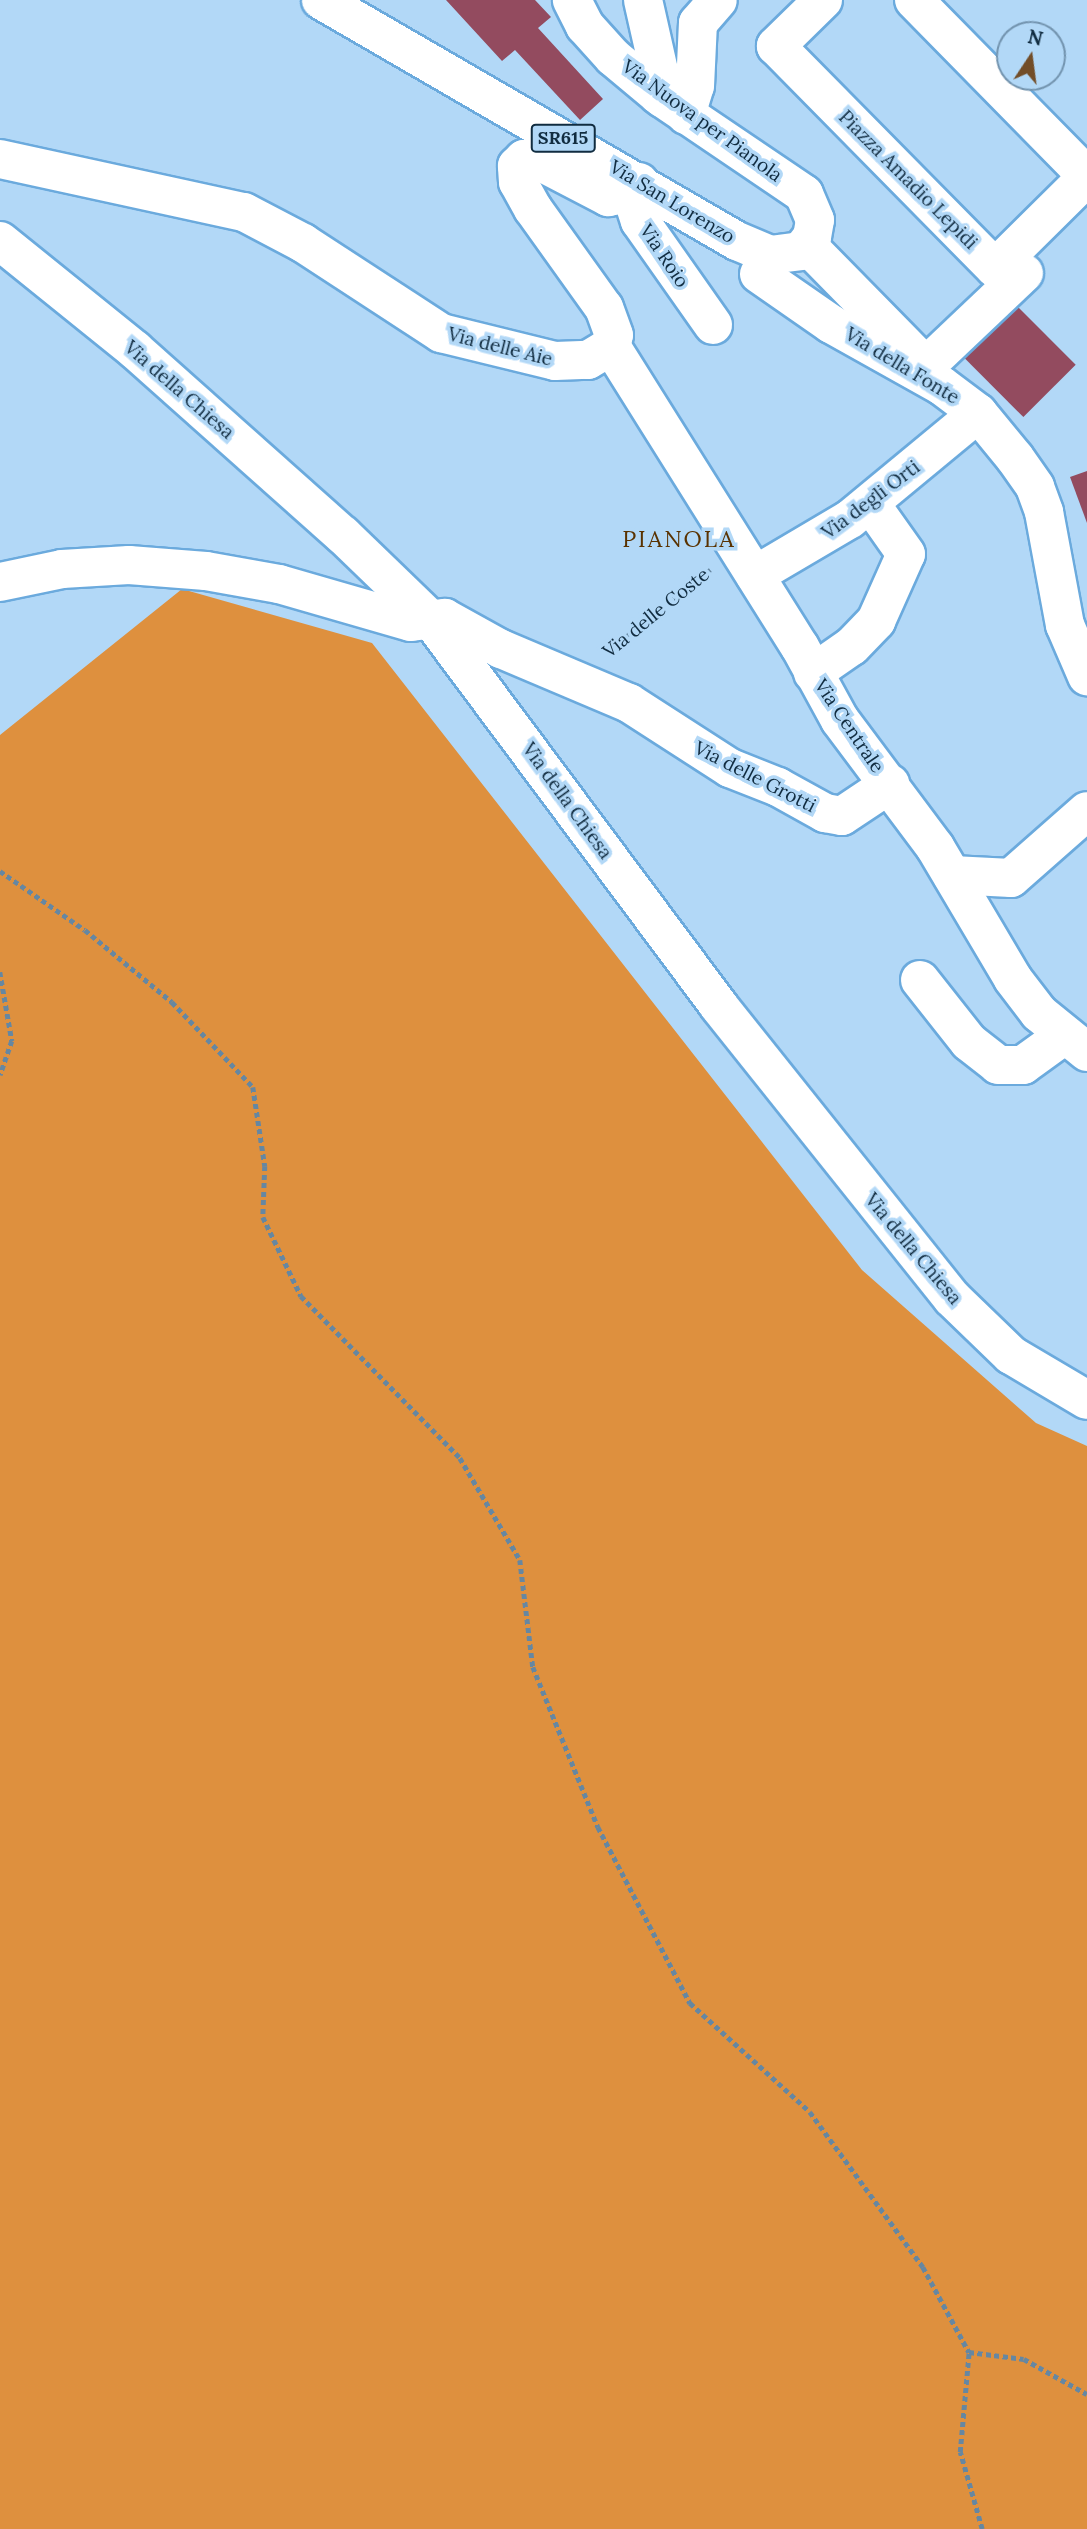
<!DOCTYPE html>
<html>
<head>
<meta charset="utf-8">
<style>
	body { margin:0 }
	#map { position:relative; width:1087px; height:2529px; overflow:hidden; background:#b2d8f7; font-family:Lora,serif }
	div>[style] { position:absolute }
	.green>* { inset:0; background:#de903e }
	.building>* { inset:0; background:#934b5f; transform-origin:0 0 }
	.path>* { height:4.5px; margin-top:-2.25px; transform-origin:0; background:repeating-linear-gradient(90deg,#6687a1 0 5px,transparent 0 8.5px) }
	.roads { filter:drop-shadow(2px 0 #6baadd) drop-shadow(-2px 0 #6baadd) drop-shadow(0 2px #6baadd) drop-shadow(0 -2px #6baadd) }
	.minor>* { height:38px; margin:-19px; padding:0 19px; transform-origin:19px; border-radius:19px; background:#fff }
	.major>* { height:38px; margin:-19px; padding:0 19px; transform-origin:19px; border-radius:19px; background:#fff }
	span { translate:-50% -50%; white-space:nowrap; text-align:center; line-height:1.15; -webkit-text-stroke:7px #b2d8f7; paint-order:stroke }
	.shield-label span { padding:2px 5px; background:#b2d8f7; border:2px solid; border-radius:5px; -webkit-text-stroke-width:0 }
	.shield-label { font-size:18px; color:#112c40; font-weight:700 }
	.street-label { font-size:19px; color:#112c40 }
	.quarter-label { font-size:23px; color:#593201; letter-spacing:2px }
	.north { position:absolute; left:996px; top:21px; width:70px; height:70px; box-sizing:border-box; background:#b2d8f7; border:2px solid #7293ae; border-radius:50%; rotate:13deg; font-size:19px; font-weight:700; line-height:28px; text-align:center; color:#112c40 }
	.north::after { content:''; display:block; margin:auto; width:24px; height:32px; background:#724d28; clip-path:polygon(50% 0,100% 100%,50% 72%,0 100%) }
</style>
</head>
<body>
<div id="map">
	<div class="green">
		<i style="clip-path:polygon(182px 589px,372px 643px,862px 1270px,1036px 1423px,1087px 1446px,1087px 2529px,0 2529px,0 735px)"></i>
	</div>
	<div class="building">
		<i style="clip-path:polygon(446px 0,535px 0,551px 17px,538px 28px,603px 99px,580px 120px,515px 50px,502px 61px)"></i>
		<i style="left:1017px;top:306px;width:83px;height:74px;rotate:45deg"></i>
		<i style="clip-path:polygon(1087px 471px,1087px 523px,1070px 477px)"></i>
	</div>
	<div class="path">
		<i style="left:607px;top:652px;width:132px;rotate:-38.5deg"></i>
		<i style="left:0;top:871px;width:103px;rotate:34.8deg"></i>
		<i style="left:85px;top:930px;width:113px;rotate:39.6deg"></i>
		<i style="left:172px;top:1002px;width:117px;rotate:46.4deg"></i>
		<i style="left:253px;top:1087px;width:80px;rotate:81.4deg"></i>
		<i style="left:265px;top:1166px;width:51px;rotate:92.2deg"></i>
		<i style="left:263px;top:1217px;width:88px;rotate:64.3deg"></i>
		<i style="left:301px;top:1296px;width:227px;rotate:45.5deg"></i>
		<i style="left:460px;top:1458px;width:118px;rotate:59.5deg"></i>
		<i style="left:520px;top:1560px;width:108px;rotate:83.1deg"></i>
		<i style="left:533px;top:1667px;width:173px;rotate:67.9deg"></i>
		<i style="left:598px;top:1827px;width:199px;rotate:62.4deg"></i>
		<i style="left:690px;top:2003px;width:162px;rotate:42.2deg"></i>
		<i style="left:810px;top:2112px;width:192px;rotate:53.9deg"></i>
		<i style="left:923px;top:2267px;width:97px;rotate:61.6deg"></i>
		<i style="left:0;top:972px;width:70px;rotate:80.1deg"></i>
		<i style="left:12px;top:1041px;width:36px;rotate:109deg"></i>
		<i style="left:982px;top:2529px;width:80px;rotate:-105.9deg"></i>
		<i style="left:960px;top:2452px;width:100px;rotate:-84.9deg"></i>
		<i style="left:969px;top:2352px;width:55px;rotate:7.3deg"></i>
		<i style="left:1024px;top:2359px;width:72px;rotate:29.1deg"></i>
	</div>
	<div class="roads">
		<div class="minor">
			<i style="left:643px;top:0;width:73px;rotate:77.3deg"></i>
			<i style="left:659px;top:71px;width:24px;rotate:92deg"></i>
			<i style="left:823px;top:0;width:66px;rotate:135.6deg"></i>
			<i style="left:776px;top:46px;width:312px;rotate:45.4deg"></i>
			<i style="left:995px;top:268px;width:129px;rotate:-44.7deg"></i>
			<i style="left:914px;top:0;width:247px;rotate:45.5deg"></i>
			<i style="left:686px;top:115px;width:30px;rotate:-73deg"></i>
			<i style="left:695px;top:86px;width:63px;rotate:-87.3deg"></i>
			<i style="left:698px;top:23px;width:30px;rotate:-49deg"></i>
			<i style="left:0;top:159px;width:250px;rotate:12.3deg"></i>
			<i style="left:244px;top:212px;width:67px;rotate:27.7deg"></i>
			<i style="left:303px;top:243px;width:165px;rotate:33.1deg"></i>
			<i style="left:441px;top:333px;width:117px;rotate:13.8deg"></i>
			<i style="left:555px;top:361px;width:33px;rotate:-2deg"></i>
			<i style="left:588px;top:360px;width:27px;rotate:-31deg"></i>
			<i style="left:611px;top:346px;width:11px;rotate:-75deg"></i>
			<i style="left:614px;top:335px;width:29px;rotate:-110deg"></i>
			<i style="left:604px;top:308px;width:122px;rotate:-125.6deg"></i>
			<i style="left:533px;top:209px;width:31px;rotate:-119deg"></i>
			<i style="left:518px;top:182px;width:16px;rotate:-94deg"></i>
			<i style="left:517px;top:166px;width:10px;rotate:-45deg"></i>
			<i style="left:524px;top:159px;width:9px;rotate:-6deg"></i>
			<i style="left:533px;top:158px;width:85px;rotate:27.5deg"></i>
			<i style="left:608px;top:197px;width:26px;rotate:-11deg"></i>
			<i style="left:639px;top:182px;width:19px;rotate:108deg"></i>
			<i style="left:633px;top:200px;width:22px;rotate:72deg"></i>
			<i style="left:640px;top:221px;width:127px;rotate:54.9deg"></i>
			<i style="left:0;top:241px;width:174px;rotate:38.9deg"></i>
			<i style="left:135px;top:350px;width:278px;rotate:41.7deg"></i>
			<i style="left:343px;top:535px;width:124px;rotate:44deg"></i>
			<i style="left:432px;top:621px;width:479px;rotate:53.3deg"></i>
			<i style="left:718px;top:1005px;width:375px;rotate:51.4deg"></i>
			<i style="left:952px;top:1298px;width:82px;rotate:44deg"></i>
			<i style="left:1011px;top:1355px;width:88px;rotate:30.6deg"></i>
			<i style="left:807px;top:245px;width:158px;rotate:45.5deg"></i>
			<i style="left:759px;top:274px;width:88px;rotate:34.8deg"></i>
			<i style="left:831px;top:324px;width:127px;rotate:29.2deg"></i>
			<i style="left:942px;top:386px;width:45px;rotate:36.9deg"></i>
			<i style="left:978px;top:413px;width:58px;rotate:50.6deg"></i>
			<i style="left:1015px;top:458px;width:35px;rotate:55deg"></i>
			<i style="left:1035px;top:487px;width:27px;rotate:70deg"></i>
			<i style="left:1044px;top:512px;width:115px;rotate:79.5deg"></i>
			<i style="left:1065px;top:625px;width:56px;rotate:66.7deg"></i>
			<i style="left:611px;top:346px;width:355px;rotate:57.9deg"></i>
			<i style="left:800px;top:647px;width:83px;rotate:61.3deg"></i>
			<i style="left:840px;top:720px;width:159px;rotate:53.2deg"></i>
			<i style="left:935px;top:847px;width:153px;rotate:59.4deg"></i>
			<i style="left:1013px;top:979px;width:43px;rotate:52.6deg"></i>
			<i style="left:1039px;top:1013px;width:62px;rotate:39.1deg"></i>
			<i style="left:926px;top:366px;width:135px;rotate:-43.5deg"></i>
			<i style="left:755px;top:575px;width:110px;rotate:-30.5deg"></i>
			<i style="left:850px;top:519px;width:166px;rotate:-39.6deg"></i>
			<i style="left:0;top:582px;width:63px;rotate:-11.8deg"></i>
			<i style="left:62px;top:569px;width:67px;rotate:-3.4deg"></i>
			<i style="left:129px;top:565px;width:77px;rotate:4.5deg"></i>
			<i style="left:206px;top:571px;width:74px;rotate:10.1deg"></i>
			<i style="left:279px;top:584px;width:137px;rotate:16.1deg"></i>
			<i style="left:411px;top:622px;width:34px;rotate:-7deg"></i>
			<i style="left:445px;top:618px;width:64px;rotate:29deg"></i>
			<i style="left:501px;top:649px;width:139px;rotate:22.9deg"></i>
			<i style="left:629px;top:703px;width:120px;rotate:32.8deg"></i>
			<i style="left:730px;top:768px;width:52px;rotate:21.6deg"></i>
			<i style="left:778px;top:787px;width:54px;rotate:29deg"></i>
			<i style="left:825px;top:813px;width:17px;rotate:10deg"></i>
			<i style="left:842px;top:816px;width:58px;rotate:-33.7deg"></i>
			<i style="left:813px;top:673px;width:47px;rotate:-34.7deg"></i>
			<i style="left:852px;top:646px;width:35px;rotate:-46deg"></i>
			<i style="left:876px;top:621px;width:73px;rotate:-65.9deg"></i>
			<i style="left:906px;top:554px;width:62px;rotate:-125.2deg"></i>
			<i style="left:952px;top:875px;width:59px;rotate:2.9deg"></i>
			<i style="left:1011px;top:878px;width:101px;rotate:-41.4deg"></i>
			<i style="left:920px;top:980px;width:79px;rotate:51.7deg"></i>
			<i style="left:969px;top:1042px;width:37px;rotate:38deg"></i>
			<i style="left:998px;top:1065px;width:25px"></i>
			<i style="left:1023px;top:1065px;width:49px;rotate:-35.9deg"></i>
		</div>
		<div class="major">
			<i style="left:321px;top:0;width:481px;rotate:30.1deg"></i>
			<i style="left:737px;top:241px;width:36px;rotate:23deg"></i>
			<i style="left:770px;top:255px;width:31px;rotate:-7deg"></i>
			<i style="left:801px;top:251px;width:18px;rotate:-52deg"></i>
			<i style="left:812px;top:237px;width:17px;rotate:-80deg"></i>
			<i style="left:815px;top:220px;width:28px;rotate:-113deg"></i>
			<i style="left:804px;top:194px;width:171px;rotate:-145.9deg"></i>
			<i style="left:662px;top:98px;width:64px;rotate:-140.1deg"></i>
			<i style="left:613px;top:57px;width:42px;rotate:-132.1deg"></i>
			<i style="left:585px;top:26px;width:29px;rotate:-117deg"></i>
		</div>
	</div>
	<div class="shield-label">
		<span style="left:563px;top:138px">SR615</span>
	</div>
	<div class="street-label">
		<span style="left:702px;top:121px;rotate:36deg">Via Nuova per Pianola</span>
		<span style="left:908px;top:180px;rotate:45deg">Piazza Amadio Lepidi</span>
		<span style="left:672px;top:202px;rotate:31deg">Via San Lorenzo</span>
		<span style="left:664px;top:256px;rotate:56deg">Via Roio</span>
		<span style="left:500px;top:347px;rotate:14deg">Via delle Aie</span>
		<span style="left:902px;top:366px;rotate:31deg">Via della Fonte</span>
		<span style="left:179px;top:390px;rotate:41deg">Via della Chiesa</span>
		<span style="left:871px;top:500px;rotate:-37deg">Via degli Orti</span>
		<span style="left:656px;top:613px;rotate:-39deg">Via delle Coste</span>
		<span style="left:849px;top:726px;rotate:56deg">Via Centrale</span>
		<span style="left:755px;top:777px;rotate:27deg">Via delle Grotti</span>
		<span style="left:567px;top:801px;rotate:54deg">Via della Chiesa</span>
		<span style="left:913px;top:1249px;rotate:50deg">Via della Chiesa</span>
	</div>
	<div class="quarter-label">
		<span style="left:679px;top:539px">PIANOLA</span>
	</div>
	<div class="north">N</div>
</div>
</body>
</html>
